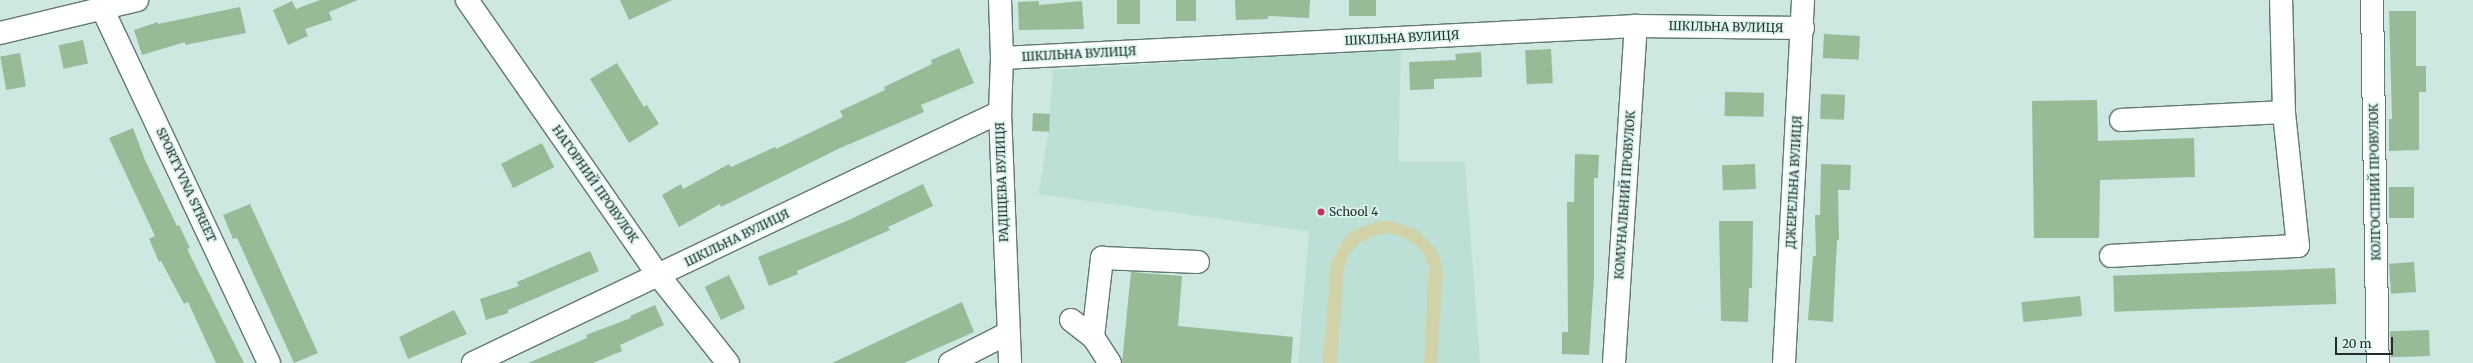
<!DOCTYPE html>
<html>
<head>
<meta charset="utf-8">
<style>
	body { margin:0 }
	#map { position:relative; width:2473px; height:363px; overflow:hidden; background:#cee7e1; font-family:Merriweather,serif }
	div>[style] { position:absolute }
	.built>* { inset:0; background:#bcdfd6 }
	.green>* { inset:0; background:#d1d2a8 }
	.building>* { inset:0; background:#97bb96; transform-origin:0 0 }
	.roads { filter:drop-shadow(1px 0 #617873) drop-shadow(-1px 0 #617873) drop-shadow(0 1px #617873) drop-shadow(0 -1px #617873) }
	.minor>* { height:22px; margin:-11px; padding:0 11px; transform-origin:11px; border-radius:11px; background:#fff }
	.dots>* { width:11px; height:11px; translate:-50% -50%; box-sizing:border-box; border:2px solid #dbf5ee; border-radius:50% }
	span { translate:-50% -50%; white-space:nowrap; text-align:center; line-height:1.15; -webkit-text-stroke:3.5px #dbf5ee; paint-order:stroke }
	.street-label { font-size:12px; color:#232c2a }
	.poi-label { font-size:12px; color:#232c2a }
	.left { translate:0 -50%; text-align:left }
	.scale { position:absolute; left:2335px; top:337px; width:58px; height:18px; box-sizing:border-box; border:2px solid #232c2a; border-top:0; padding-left:5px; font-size:12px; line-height:14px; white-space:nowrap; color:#232c2a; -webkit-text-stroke:3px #dbf5ee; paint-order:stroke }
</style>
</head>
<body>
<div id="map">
	<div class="built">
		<i style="clip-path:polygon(1401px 49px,1398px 162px,1465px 162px,1480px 363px,1298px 363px,1309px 231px,1039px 194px,1048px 134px,1053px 70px)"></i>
	</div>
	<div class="green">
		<i style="clip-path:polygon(1379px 221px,1392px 221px,1417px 230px,1436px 249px,1441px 261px,1443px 275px,1437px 363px,1424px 363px,1429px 266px,1423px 252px,1413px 243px,1401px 236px,1388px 233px,1373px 236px,1359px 243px,1349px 254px,1344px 269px,1337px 363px,1323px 363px,1331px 263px,1344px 239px,1354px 230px)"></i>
	</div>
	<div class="building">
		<i style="clip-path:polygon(320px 0,358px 0,329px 12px,332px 20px,305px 29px,308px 36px,288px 45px,273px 10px,292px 1px,296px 9px)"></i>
		<i style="clip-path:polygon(620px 0,672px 0,629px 20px)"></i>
		<i style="left:1117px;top:0;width:23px;height:24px"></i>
		<i style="left:1176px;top:0;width:20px;height:21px"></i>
		<i style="clip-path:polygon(1235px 0,1310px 0,1309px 18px,1268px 16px,1268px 19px,1236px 20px)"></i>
		<i style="left:1349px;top:0;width:27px;height:16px"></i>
		<i style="clip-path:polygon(1039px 1px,1039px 5px,1082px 1px,1084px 29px,1019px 30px,1018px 2px)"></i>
		<i style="clip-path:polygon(240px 7px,246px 33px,185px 45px,185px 42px,142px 55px,134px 30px,158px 22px,158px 24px)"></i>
		<i style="clip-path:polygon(2389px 11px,2416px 11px,2416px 66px,2426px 66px,2426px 92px,2419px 92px,2419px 150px,2389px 151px,2389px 119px,2392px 119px)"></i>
		<i style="left:1824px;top:34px;width:36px;height:24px;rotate:3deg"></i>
		<i style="left:83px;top:40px;width:24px;height:25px;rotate:78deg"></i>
		<i style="clip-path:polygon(959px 48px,974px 83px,921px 105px,924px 112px,838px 149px,721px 207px,720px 204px,679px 227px,662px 195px,681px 184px,683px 189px,729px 164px,731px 167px,775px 147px,776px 149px,843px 117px,840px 111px,885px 90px,884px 87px,932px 64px,931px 60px)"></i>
		<i style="left:1551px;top:49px;width:34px;height:26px;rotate:87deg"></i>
		<i style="clip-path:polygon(1481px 52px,1482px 77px,1434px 79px,1434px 89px,1410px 90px,1409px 62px,1456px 60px,1455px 54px)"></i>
		<i style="left:20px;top:53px;width:34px;height:20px;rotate:80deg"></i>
		<i style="clip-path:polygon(617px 63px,644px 107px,647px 105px,659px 124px,629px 143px,590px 79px)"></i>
		<i style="left:1725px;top:92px;width:39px;height:24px;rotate:1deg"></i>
		<i style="left:1821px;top:94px;width:24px;height:25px;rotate:2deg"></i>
		<i style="clip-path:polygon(2097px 100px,2098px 141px,2194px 138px,2195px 177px,2100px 180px,2099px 238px,2034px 238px,2032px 101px)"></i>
		<i style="left:1033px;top:113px;width:17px;height:18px;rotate:3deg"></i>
		<i style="clip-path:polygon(133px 128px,145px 160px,177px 226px,179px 225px,190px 248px,187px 249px,244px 363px,216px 363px,188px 302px,184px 304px,161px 261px,159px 262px,149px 239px,155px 236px,109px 138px)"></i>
		<i style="left:542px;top:143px;width:27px;height:46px;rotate:63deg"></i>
		<i style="clip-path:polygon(1575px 154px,1599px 155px,1598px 178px,1594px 178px,1594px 277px,1589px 355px,1562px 354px,1562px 332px,1568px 332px,1567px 202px,1574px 202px)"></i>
		<i style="left:1755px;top:164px;width:25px;height:33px;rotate:88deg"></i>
		<i style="clip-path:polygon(1821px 164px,1851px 165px,1850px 190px,1838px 190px,1839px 240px,1837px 240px,1833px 322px,1808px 320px,1813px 256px,1816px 256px,1815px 215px,1820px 215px)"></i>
		<i style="clip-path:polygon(923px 184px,933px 206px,888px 227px,890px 230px,797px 271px,798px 274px,769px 286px,758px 257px,849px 220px)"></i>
		<i style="left:2389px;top:187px;width:25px;height:31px"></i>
		<i style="clip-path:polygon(250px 204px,318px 353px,294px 363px,237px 238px,233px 239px,223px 215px)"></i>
		<i style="clip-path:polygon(1719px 221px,1753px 221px,1752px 288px,1749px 288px,1748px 322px,1721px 321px)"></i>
		<i style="clip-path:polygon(590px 251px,599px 271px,508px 310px,508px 313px,486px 320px,480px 299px,519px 286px,517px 282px)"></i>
		<i style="left:2414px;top:262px;width:30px;height:25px;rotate:86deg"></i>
		<i style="left:2335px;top:268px;width:36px;height:222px;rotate:88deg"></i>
		<i style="clip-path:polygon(1131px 272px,1182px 276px,1178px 326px,1293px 337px,1291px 363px,1122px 363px)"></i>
		<i style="left:729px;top:275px;width:37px;height:27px;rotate:64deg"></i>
		<i style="left:2080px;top:296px;width:20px;height:59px;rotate:84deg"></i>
		<i style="clip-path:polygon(962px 302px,974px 332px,904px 363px,832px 363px)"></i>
		<i style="clip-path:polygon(655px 305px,664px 325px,620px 345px,622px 351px,593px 363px,528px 363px,587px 338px,586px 335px,631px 318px,630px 316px)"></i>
		<i style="clip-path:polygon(454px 310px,467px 334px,408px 359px,399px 337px)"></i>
		<i style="left:2429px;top:330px;width:26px;height:39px;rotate:88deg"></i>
	</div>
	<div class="roads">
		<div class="minor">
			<i style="left:467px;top:0;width:336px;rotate:55.2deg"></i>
			<i style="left:659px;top:276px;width:111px;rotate:51.6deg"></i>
			<i style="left:1000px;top:0;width:58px;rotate:88deg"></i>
			<i style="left:1002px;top:58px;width:54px;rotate:92.1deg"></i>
			<i style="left:1000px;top:112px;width:251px;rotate:87.7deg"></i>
			<i style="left:2372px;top:0;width:363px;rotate:89.1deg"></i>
			<i style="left:102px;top:8px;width:392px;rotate:64.8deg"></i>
			<i style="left:0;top:33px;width:141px;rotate:-13.5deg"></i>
			<i style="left:1002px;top:58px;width:635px;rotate:-2.89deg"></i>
			<i style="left:1636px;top:26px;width:167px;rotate:0.7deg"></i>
			<i style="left:2121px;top:120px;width:163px;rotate:-2.8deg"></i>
			<i style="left:2111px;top:256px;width:187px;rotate:-3.1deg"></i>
			<i style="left:2298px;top:246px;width:135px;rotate:-96deg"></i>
			<i style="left:2284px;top:112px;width:112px;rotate:-91.5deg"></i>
			<i style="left:1071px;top:320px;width:28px;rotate:38deg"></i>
			<i style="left:473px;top:363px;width:584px;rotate:-25.47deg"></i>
			<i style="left:950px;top:363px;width:65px;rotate:-27.3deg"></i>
			<i style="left:1110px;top:363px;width:31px;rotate:-123deg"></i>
			<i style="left:1093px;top:337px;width:80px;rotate:-83.5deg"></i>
			<i style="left:1102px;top:258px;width:96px;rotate:2.4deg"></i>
			<i style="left:1614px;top:363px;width:338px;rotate:-86.3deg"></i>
			<i style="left:1784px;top:363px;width:363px;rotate:-87deg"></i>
		</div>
	</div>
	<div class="dots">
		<i style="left:1321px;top:212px;background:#c03362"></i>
	</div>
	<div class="street-label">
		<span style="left:1726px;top:27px;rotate:1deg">ШКІЛЬНА ВУЛИЦЯ</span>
		<span style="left:1402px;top:38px;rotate:-3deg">ШКІЛЬНА ВУЛИЦЯ</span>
		<span style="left:1079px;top:54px;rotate:-3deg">ШКІЛЬНА ВУЛИЦЯ</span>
		<span style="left:1002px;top:182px;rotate:-92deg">РАДІЩЕВА ВУЛИЦЯ</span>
		<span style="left:1794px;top:182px;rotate:-87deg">ДЖЕРЕЛЬНА ВУЛИЦЯ</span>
		<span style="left:2375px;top:182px;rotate:-91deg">КОЛГОСПНИЙ ПРОВУЛОК</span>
		<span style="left:595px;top:184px;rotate:55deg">НАГОРНИЙ ПРОВУЛОК</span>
		<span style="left:186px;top:185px;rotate:65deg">SPORTYVNA STREET</span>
		<span style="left:1625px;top:195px;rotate:-86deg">КОМУНАЛЬНИЙ ПРОВУЛОК</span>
		<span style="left:737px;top:238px;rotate:-26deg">ШКІЛЬНА ВУЛИЦЯ</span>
	</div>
	<div class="poi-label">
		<span class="left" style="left:1329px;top:212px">School 4</span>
	</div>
	<div class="scale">20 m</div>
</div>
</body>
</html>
